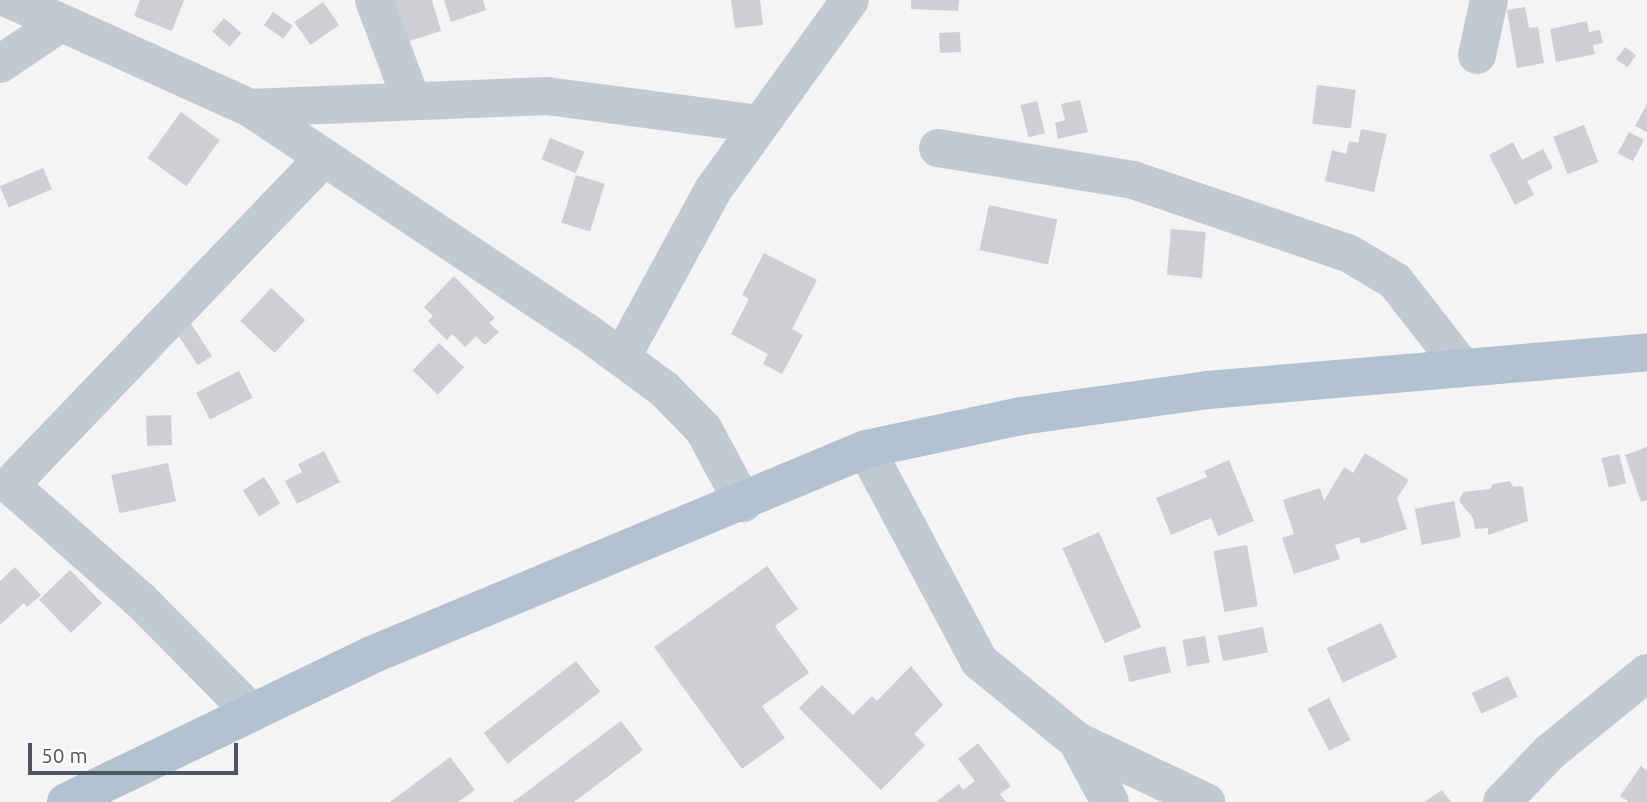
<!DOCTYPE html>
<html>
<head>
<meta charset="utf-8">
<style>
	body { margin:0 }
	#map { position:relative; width:1647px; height:802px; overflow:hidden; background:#f5f3f3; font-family:Ubuntu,sans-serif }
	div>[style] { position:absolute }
	.building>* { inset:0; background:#cdcfd5; transform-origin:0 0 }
	.minor>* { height:38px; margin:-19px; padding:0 19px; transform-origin:19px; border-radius:19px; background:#c1cad2 }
	.major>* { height:38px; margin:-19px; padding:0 19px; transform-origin:19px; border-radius:19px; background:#b3c2d1 }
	span { translate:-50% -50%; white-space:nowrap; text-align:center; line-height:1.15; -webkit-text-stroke:5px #fff; paint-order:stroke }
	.scale { position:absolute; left:28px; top:743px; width:210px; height:32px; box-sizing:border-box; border:4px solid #4a5661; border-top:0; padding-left:9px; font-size:21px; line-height:24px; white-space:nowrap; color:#4a5661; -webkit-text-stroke:5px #fff; paint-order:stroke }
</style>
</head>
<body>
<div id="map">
	<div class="building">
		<i style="clip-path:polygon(140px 0,184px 0,172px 31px,134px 16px)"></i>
		<i style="clip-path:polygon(392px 0,432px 0,441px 31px,406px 42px)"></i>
		<i style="clip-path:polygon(444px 0,483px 0,486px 10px,451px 22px)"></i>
		<i style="clip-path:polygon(731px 0,760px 0,763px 25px,735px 28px)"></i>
		<i style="clip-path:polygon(911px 0,959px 0,958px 11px,911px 9px)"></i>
		<i style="left:323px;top:2px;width:28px;height:35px;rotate:55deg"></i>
		<i style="clip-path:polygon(1525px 7px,1529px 28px,1538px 27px,1544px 63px,1517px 68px,1507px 10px)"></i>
		<i style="left:273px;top:12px;width:24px;height:16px;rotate:35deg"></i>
		<i style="left:224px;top:18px;width:23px;height:18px;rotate:41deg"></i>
		<i style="clip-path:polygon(1587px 21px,1589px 32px,1600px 30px,1603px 43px,1593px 45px,1595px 54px,1556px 62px,1550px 29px)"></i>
		<i style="left:960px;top:32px;width:20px;height:21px;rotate:87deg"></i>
		<i style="left:1625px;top:47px;width:14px;height:15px;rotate:36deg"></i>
		<i style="left:1317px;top:85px;width:39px;height:39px;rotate:7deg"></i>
		<i style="clip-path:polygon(1080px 100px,1088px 132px,1058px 139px,1055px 123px,1065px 120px,1061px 104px)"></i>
		<i style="left:1037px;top:101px;width:33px;height:17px;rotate:76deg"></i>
		<i style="clip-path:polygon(1647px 104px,1647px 132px,1635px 126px)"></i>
		<i style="left:181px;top:112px;width:48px;height:57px;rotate:36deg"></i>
		<i style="left:1584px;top:125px;width:40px;height:33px;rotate:69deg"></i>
		<i style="clip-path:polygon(1361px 129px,1387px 134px,1374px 192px,1325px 181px,1332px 150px,1346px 154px,1349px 141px,1358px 143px)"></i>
		<i style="left:1629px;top:132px;width:17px;height:24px;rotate:28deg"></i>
		<i style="left:550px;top:138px;width:37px;height:23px;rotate:22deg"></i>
		<i style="clip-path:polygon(1513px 142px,1522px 160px,1543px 149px,1553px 168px,1527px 181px,1534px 195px,1515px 205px,1489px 155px)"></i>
		<i style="left:43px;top:168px;width:23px;height:47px;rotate:67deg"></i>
		<i style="left:576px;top:175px;width:30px;height:50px;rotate:17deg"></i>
		<i style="left:989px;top:205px;width:70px;height:46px;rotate:12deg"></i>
		<i style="left:1171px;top:229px;width:35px;height:46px;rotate:5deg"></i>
		<i style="clip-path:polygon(764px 253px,817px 280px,792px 329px,803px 335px,782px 374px,763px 364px,768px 354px,731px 334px,749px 299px,742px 295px)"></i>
		<i style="clip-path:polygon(454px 276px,495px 318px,489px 323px,499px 332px,485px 345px,476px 336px,465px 347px,452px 334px,447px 340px,428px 321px,433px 316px,424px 307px)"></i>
		<i style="left:271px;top:288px;width:47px;height:45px;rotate:43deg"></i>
		<i style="left:188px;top:319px;width:44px;height:17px;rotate:57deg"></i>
		<i style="left:439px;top:343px;width:35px;height:38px;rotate:44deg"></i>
		<i style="left:239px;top:371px;width:30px;height:48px;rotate:63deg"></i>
		<i style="left:171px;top:415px;width:30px;height:25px;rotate:88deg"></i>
		<i style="clip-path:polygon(1647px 447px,1647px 500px,1641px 502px,1625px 455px)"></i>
		<i style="clip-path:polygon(324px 451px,340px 482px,297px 504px,285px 481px,302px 472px,298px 464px)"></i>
		<i style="clip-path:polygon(1365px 453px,1409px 480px,1397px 498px,1407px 529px,1361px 544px,1359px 537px,1335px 545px,1340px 559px,1294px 574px,1282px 538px,1294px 534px,1283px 500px,1320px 488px,1324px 501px,1344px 467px,1353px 473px)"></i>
		<i style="left:1619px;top:454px;width:30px;height:18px;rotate:76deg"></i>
		<i style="clip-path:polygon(1229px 460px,1254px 521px,1218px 536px,1211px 518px,1171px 535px,1156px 498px,1207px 477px,1204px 471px)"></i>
		<i style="left:168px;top:463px;width:39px;height:58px;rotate:78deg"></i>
		<i style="left:264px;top:477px;width:31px;height:25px;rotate:58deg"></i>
		<i style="clip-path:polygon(1510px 481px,1513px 487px,1523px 486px,1528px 521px,1488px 535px,1488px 528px,1475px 529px,1473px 518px,1459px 501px,1463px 492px,1490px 489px,1493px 484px)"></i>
		<i style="left:1454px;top:501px;width:37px;height:40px;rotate:79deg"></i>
		<i style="left:1099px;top:532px;width:104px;height:40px;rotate:66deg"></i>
		<i style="left:1247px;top:545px;width:62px;height:34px;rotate:80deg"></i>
		<i style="clip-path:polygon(767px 566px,798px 609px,775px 626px,809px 673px,762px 706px,785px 738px,742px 769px,654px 647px)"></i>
		<i style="clip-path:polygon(15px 567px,41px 595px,27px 607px,24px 603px,0 625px,0 581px)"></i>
		<i style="left:70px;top:570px;width:46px;height:43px;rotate:46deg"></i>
		<i style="left:1381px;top:623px;width:38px;height:60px;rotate:65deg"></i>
		<i style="left:1263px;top:627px;width:26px;height:46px;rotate:79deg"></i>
		<i style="left:1205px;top:636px;width:27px;height:23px;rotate:80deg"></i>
		<i style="left:1165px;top:646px;width:27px;height:43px;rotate:77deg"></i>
		<i style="left:576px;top:661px;width:39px;height:117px;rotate:52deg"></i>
		<i style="clip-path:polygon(911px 666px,943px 705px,914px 734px,925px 745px,881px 790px,799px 708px,822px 685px,853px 715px,872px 696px,877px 701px)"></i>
		<i style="left:1508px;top:676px;width:23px;height:40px;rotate:65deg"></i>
		<i style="left:1329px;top:698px;width:47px;height:24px;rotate:63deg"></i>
		<i style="clip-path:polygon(621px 721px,643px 750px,574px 802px,513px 802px)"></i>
		<i style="clip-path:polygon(978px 743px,1011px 786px,1000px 794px,1006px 802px,936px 802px,959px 784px,963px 790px,975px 781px,958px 759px)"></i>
		<i style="clip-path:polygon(450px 757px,475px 790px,458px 802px,390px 802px)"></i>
		<i style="clip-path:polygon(1641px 766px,1647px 771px,1647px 802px,1629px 802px,1620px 796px)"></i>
		<i style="clip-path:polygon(1442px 790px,1451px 802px,1424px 802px)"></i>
	</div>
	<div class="minor">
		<i style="left:11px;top:0;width:262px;rotate:24.3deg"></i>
		<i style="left:250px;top:108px;width:402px;rotate:33.7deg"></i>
		<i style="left:585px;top:331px;width:98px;rotate:36.3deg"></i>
		<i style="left:664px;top:389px;width:57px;rotate:45.7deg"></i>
		<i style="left:704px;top:430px;width:83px;rotate:61.9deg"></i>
		<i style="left:374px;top:0;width:106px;rotate:69.5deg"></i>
		<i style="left:1477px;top:55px;width:56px;rotate:-77.7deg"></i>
		<i style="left:0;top:64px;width:71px;rotate:-34.1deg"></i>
		<i style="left:250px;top:108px;width:297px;rotate:-2.3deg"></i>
		<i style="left:547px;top:96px;width:215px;rotate:7.5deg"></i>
		<i style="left:938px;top:148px;width:198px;rotate:9.3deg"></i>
		<i style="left:1133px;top:180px;width:227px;rotate:18.8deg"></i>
		<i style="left:1348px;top:253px;width:55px;rotate:30.8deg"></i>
		<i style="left:1395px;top:281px;width:109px;rotate:52.1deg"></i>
		<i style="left:622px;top:357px;width:190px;rotate:-61.4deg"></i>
		<i style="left:713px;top:190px;width:234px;rotate:-54.2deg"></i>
		<i style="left:866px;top:449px;width:240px;rotate:61.9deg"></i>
		<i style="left:979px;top:661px;width:127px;rotate:39.2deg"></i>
		<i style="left:1077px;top:741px;width:143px;rotate:25.3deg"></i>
		<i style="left:252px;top:713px;width:159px;rotate:-134.7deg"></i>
		<i style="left:140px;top:600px;width:174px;rotate:-138.5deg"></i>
		<i style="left:10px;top:485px;width:454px;rotate:-46.2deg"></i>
		<i style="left:1077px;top:741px;width:69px;rotate:61.6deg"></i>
		<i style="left:1502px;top:802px;width:69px;rotate:-46.2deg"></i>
		<i style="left:1550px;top:752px;width:125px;rotate:-39.2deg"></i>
	</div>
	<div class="major">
		<i style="left:66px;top:802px;width:336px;rotate:-25.7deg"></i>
		<i style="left:369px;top:656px;width:538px;rotate:-22.61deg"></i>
		<i style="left:866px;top:449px;width:158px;rotate:-12deg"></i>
		<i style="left:1021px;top:416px;width:189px;rotate:-7.9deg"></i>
		<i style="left:1208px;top:390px;width:441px;rotate:-4.9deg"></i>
	</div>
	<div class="scale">50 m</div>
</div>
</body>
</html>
